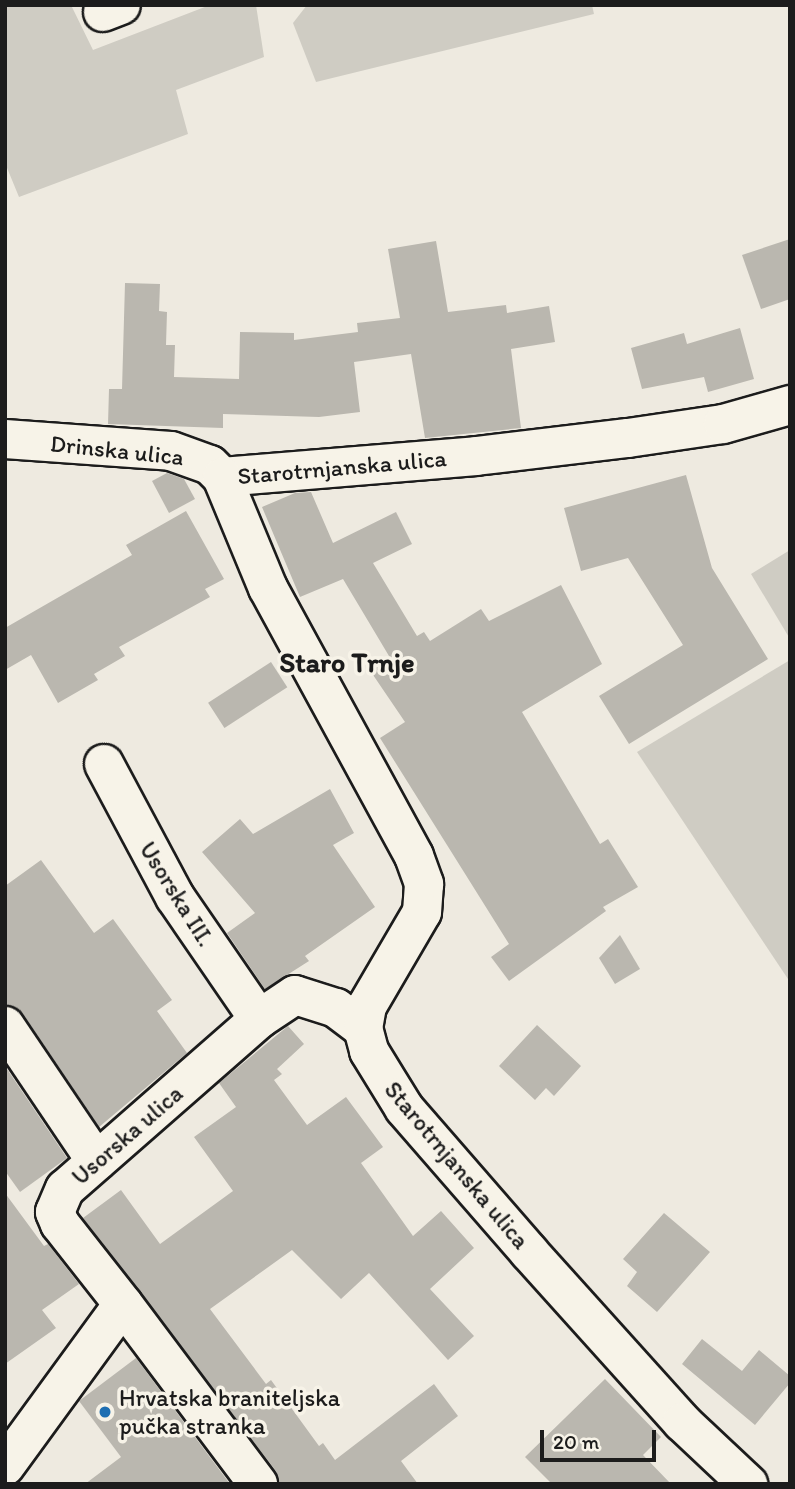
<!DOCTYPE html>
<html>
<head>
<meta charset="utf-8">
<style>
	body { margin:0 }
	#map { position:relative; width:795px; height:1489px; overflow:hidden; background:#eeeae0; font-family:Itim,sans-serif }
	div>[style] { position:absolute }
	.green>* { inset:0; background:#cfccc3 }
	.building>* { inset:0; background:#bab7af; transform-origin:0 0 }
	.roads { filter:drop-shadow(2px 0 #1c1c1c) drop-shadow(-2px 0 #1c1c1c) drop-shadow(0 2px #1c1c1c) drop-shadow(0 -2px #1c1c1c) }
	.street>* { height:38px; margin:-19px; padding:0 19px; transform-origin:19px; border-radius:19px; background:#f7f3e8 }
	.secondary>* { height:38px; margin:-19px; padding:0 19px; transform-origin:19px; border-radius:19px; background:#f7f3e8 }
	.dots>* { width:19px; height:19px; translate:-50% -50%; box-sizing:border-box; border:4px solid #f7f3e8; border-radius:50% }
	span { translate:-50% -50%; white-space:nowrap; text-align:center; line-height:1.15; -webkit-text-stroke:7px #f7f3e8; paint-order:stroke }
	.street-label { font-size:24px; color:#1c1c1c }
	.poi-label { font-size:24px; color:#1c1c1c }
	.left { translate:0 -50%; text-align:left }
	.quarter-label { font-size:28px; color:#1c1c1c; font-weight:700 }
	.frame { position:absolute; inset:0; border:7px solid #1c1c1c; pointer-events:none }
	.scale { position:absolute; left:540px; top:1430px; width:116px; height:32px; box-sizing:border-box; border:4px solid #1c1c1c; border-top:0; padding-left:9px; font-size:21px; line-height:24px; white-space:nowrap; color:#1c1c1c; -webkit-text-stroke:5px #f7f3e8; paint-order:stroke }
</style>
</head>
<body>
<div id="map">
	<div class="green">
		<i style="clip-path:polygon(5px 5px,71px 5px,93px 50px,210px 5px,256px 5px,264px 57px,176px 90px,188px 134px,19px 197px,5px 163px)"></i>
		<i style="clip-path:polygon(307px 5px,592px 5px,594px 14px,316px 82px,293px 23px)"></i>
		<i style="clip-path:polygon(790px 550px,790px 639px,751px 574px)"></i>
		<i style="clip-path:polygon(790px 660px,790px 982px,637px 752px)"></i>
	</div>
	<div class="building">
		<i style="clip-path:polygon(790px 239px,790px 299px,761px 309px,742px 255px)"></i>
		<i style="clip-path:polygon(436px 241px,448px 312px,506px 305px,507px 313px,549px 306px,555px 342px,511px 349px,521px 428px,425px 438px,411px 354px,354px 362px,360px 412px,319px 417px,223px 414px,223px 428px,108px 424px,109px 389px,122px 389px,125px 283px,160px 284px,159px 311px,167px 312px,166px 345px,175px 345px,174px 377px,239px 379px,240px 332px,294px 333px,294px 340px,358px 332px,357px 323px,400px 318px,388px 249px)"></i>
		<i style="clip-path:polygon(740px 328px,754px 379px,708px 392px,704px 377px,642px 389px,631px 348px,684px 333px,687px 344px)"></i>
		<i style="clip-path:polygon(167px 473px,184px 479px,195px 499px,169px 513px,152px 481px)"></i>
		<i style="clip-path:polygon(686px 475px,712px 568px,768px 659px,629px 744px,599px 696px,683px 645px,628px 558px,581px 571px,564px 508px)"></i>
		<i style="clip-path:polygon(311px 492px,333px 543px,396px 512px,412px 544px,373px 563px,417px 636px,424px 632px,430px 641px,481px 609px,489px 621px,561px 585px,602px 664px,522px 712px,600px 844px,608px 839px,638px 887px,603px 907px,606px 911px,509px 981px,491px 957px,509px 944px,380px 738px,405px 722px,369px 669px,389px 656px,343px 579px,300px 597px,262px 507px,295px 493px)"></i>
		<i style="clip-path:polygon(186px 511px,224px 579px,205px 589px,210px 597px,119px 647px,125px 656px,94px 674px,98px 680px,58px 703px,31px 655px,5px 670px,5px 628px,132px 555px,126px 545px)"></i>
		<i style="left:271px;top:662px;width:30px;height:75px;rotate:57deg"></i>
		<i style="clip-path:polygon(330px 789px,354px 833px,333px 845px,375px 907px,305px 956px,309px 961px,265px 989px,227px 933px,255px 913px,202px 852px,240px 819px,253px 834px)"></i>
		<i style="clip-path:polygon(41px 860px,94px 933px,113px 919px,172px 1000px,157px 1011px,187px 1053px,99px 1127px,23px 1014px,5px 1004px,5px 886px)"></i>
		<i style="clip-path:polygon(620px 935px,640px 969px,615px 984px,599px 958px)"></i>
		<i style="clip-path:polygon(537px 1025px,581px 1066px,554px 1096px,546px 1088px,535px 1100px,499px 1066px)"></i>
		<i style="clip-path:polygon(288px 1026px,304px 1044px,277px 1069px,282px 1074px,274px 1080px,307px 1125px,346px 1097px,383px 1147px,361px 1163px,413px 1236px,441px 1211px,474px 1248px,430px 1289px,474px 1336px,448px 1360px,369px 1273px,341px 1299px,292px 1250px,210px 1309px,266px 1384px,271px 1380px,319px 1446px,323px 1443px,335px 1460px,434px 1384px,458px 1416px,401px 1461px,418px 1484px,279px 1484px,276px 1471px,83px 1218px,121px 1190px,160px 1244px,233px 1191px,194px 1137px,236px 1107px,219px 1083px)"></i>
		<i style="clip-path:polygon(5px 1066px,67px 1158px,20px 1192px,5px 1171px)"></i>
		<i style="clip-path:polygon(5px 1193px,44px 1246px,48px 1244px,79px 1284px,42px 1310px,56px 1328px,5px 1364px)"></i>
		<i style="clip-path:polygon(664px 1213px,710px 1252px,657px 1312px,627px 1286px,637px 1272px,623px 1259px)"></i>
		<i style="clip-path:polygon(702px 1339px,742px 1371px,759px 1350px,790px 1376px,790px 1383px,755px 1425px,682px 1364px)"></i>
		<i style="clip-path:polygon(136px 1358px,230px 1484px,85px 1484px,121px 1457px,79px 1401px)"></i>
		<i style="clip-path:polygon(605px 1379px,661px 1437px,643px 1455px,671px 1484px,552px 1484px,525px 1457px)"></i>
	</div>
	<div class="roads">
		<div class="street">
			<i style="left:103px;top:12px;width:19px;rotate:-21deg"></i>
			<i style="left:222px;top:477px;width:255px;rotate:-4.7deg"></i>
			<i style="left:476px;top:456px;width:153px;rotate:-6.8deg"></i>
			<i style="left:628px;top:438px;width:96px;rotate:-8.4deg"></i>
			<i style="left:723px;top:424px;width:70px;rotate:-15.8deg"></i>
			<i style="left:104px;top:764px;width:151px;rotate:61.9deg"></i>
			<i style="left:175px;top:897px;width:148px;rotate:55.5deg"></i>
			<i style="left:5px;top:1026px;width:163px;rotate:56deg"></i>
			<i style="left:123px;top:1304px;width:225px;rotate:53.1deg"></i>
			<i style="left:5px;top:1466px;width:200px;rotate:-53.9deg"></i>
			<i style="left:123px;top:1304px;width:102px;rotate:-128.2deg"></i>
			<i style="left:60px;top:1224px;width:13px;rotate:-113deg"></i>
			<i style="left:55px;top:1212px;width:25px;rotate:-67deg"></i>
			<i style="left:65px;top:1189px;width:258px;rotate:-41.2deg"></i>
			<i style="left:259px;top:1019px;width:43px;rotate:-33.7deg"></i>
			<i style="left:295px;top:995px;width:43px;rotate:17.6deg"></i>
			<i style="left:336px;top:1008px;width:34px;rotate:37deg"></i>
		</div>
		<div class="secondary">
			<i style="left:5px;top:439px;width:166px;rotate:4.1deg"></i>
			<i style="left:171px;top:451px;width:41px;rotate:19.7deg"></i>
			<i style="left:210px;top:465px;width:17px;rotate:45deg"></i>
			<i style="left:222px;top:477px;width:120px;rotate:67.5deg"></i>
			<i style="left:268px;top:588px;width:305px;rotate:61.4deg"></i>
			<i style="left:414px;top:856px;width:30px;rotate:70deg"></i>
			<i style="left:424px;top:884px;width:28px;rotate:94deg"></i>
			<i style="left:422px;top:912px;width:109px;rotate:120.3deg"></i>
			<i style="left:367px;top:1006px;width:22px;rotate:100deg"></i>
			<i style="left:363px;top:1028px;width:24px;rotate:75deg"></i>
			<i style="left:369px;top:1051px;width:67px;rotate:58.4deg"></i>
			<i style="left:404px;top:1108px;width:191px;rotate:49deg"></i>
			<i style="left:529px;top:1252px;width:229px;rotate:48deg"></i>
			<i style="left:682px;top:1422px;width:91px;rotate:43.2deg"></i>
		</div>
	</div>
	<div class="dots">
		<i style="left:105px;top:1412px;background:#1f6fb2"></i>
	</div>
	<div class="street-label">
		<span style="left:117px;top:450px;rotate:6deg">Drinska ulica</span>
		<span style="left:342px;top:467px;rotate:-5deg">Starotrnjanska ulica</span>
		<span style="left:177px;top:894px;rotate:58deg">Usorska III.</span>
		<span style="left:127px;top:1135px;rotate:-41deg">Usorska ulica</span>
		<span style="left:457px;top:1165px;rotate:50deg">Starotrnjanska ulica</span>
	</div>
	<div class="poi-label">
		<span class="left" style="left:119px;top:1412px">Hrvatska braniteljska<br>pučka stranka</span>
	</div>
	<div class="quarter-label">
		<span style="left:347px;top:662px">Staro Trnje</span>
	</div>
	<div class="frame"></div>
	<div class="scale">20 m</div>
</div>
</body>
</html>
